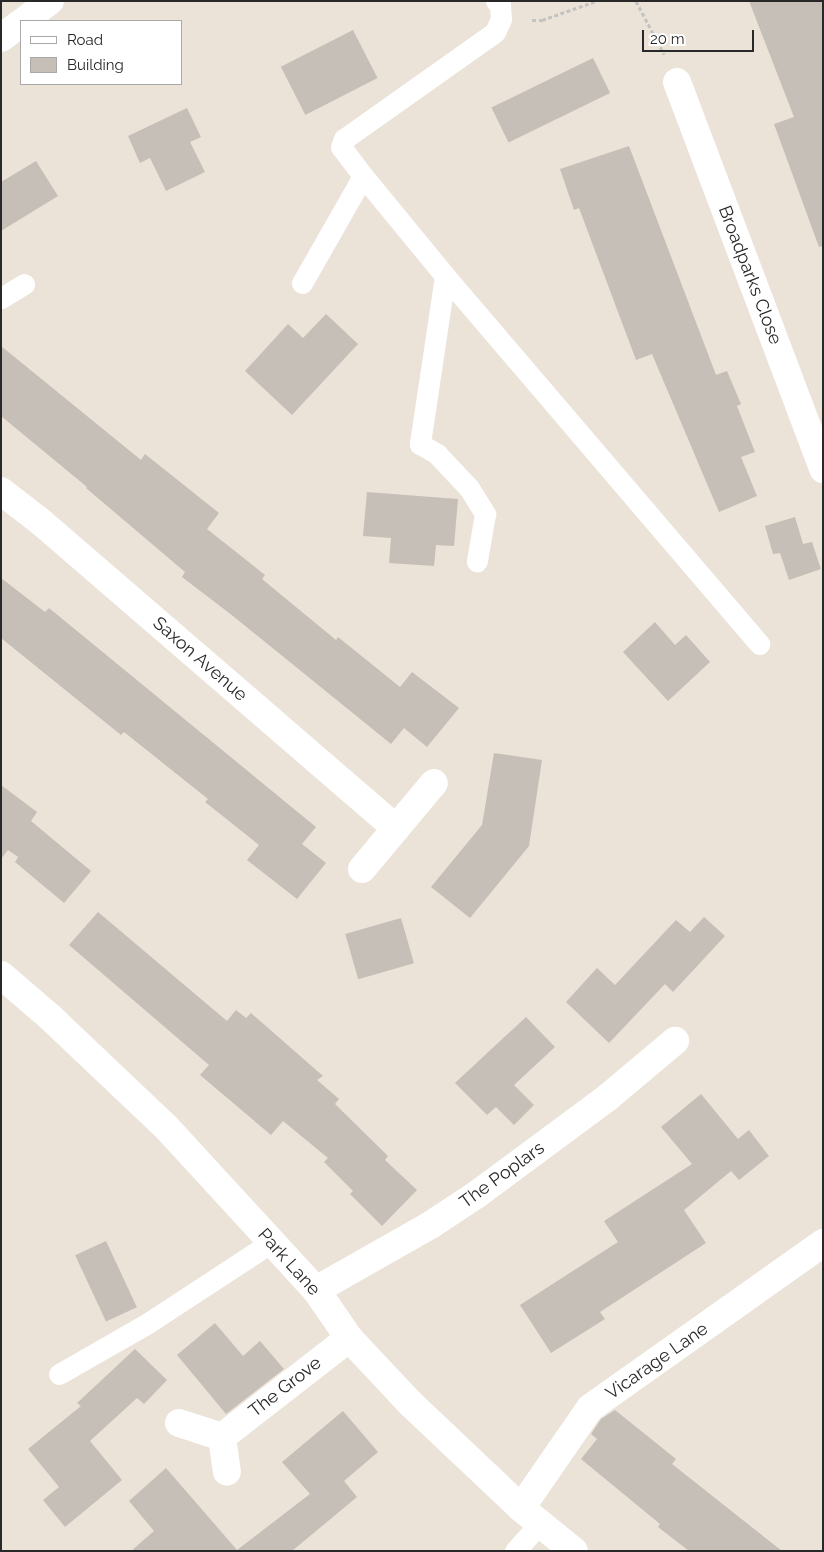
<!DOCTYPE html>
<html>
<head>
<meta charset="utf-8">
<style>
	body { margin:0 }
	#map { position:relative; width:824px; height:1552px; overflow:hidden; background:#ebe2d8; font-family:Raleway,sans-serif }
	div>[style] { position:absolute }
	.building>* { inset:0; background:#c6bfb8; transform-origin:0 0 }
	.path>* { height:3px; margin-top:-1.5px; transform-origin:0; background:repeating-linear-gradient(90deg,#c3c3c3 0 4px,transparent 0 6.5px) }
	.service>* { height:21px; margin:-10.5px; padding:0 10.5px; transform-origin:10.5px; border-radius:10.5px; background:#fff }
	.minor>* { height:28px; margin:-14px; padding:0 14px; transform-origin:14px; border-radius:14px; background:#fff }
	.secondary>* { height:28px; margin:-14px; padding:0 14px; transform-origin:14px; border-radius:14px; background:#fff }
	span { translate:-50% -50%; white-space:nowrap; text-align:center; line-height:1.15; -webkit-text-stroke:5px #fff; paint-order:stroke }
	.street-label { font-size:18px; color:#282828 }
	.frame { position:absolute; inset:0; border:2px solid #282828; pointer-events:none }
	.legend { position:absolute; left:20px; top:20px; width:162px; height:65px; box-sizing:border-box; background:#fff; border:1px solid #a9a9a9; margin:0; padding:6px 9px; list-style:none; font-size:15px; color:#282828 }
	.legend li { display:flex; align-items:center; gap:10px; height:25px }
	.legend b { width:25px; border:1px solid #a9a9a9 }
	.scale { position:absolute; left:642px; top:30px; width:112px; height:22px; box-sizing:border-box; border:2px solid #282828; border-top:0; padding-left:6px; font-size:15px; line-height:18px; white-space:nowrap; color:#282828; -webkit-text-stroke:4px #fff; paint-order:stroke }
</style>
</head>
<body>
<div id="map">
	<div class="building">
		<i style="clip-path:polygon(749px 1px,823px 1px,823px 246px,819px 247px,774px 124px,794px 117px)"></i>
		<i style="left:353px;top:30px;width:54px;height:81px;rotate:63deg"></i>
		<i style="left:593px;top:58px;width:39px;height:113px;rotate:64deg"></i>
		<i style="clip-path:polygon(187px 108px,201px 137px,190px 142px,205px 172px,166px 191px,150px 158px,140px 163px,128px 136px)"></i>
		<i style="clip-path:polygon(629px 146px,716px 375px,727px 371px,741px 404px,737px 406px,755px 452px,741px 457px,757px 496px,719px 512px,652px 354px,636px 360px,579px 208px,574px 210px,560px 169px)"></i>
		<i style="clip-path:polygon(36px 161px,58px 196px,1px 231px,1px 182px)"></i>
		<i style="clip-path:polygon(326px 314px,358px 344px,292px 415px,245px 371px,288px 324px,303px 338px)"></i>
		<i style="clip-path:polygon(1px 346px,141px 460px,145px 454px,219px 513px,207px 529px,265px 575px,262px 579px,336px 640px,338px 637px,400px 687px,412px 672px,459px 708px,427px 747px,404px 728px,391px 744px,233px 616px,182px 577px,185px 572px,86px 488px,87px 487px,1px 416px)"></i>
		<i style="clip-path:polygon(367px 492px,458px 499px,454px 546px,436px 545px,434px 566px,389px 563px,391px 538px,363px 536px)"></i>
		<i style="clip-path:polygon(795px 517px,803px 544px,812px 542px,821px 569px,789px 580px,780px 553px,773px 554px,765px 526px)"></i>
		<i style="clip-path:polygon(1px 578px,45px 612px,49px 608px,316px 827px,302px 844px,326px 863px,297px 899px,247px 860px,259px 845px,205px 802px,208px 799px,124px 732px,121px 735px,1px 638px)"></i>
		<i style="clip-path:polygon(655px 622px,675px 645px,686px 635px,710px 662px,668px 701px,623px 652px)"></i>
		<i style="clip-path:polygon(494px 753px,542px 760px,529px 846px,470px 918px,431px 887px,482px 825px)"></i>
		<i style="clip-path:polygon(1px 785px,37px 812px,31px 821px,91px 871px,64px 903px,15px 862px,18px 857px,8px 850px,1px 859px)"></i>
		<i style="clip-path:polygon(98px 912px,227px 1021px,236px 1010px,246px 1018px,251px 1013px,323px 1076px,317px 1080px,339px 1099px,335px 1104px,388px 1156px,385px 1160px,417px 1190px,382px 1226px,350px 1194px,353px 1191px,324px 1162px,328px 1158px,283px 1121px,271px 1135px,200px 1075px,209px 1065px,69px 945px)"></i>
		<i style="clip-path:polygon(704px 917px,725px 936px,673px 992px,665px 984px,609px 1043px,566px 1002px,597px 968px,615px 985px,676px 920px,690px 932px)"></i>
		<i style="left:401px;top:918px;width:47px;height:58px;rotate:74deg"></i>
		<i style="clip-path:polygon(526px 1017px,555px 1047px,514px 1085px,534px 1105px,514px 1125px,496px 1107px,487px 1115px,455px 1083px)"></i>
		<i style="clip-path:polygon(701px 1094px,738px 1139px,749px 1130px,769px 1156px,739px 1180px,731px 1171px,684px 1210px,706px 1243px,600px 1312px,605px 1319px,551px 1353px,520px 1305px,618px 1242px,604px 1221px,692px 1164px,661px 1127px)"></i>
		<i style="left:106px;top:1241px;width:73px;height:34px;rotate:65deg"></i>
		<i style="clip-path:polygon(215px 1323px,243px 1356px,260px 1341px,284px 1369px,226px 1414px,177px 1355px)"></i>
		<i style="clip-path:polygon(135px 1349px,167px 1380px,144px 1404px,137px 1398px,90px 1441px,122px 1480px,65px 1527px,43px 1500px,59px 1487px,28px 1449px,81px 1406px,77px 1403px)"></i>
		<i style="clip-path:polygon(615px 1410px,676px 1459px,672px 1464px,782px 1551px,689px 1551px,658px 1527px,660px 1524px,581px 1459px,597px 1439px,591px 1434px,601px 1419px)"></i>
		<i style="clip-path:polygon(343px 1411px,378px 1452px,344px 1481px,357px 1497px,292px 1551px,131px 1551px,154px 1531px,129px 1501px,166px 1468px,237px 1550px,310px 1494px,282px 1462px)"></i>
	</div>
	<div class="path">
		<i style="left:636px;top:1px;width:60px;rotate:62.2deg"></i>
		<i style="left:532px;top:20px;width:10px"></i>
		<i style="left:542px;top:20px;width:57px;rotate:-19.4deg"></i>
	</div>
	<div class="service">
		<i style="left:363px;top:176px;width:129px;rotate:50.6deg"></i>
		<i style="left:445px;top:276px;width:170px;rotate:98.5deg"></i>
		<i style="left:420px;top:444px;width:20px;rotate:30deg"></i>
		<i style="left:437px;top:454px;width:47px;rotate:46.7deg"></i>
		<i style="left:469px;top:488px;width:31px;rotate:58deg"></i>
		<i style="left:485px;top:514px;width:48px;rotate:99.7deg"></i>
		<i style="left:445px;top:276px;width:484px;rotate:49.5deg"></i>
		<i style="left:302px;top:283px;width:123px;rotate:-60.3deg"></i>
		<i style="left:363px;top:176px;width:36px;rotate:-127deg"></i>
		<i style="left:341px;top:147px;width:9px;rotate:-69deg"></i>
		<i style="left:344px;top:139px;width:185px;rotate:-35.3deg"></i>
		<i style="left:495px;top:32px;width:14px;rotate:-65deg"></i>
		<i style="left:501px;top:19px;width:14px;rotate:-94deg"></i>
		<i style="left:500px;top:5px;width:6px;rotate:-135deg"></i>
		<i style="left:1px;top:298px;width:27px;rotate:-31deg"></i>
		<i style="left:59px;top:1374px;width:103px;rotate:-29.8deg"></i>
		<i style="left:148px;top:1323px;width:148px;rotate:-33.2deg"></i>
		<i style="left:515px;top:1551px;width:38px;rotate:-48deg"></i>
	</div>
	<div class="minor">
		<i style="left:677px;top:82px;width:414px;rotate:69.3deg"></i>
		<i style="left:1px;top:491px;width:51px;rotate:37.8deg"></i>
		<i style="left:41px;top:522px;width:469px;rotate:40.8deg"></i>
		<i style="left:362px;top:869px;width:112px;rotate:-50.1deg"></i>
		<i style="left:1px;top:975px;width:65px;rotate:40.6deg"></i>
		<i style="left:50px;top:1017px;width:160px;rotate:43.5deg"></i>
		<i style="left:166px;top:1127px;width:222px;rotate:47.4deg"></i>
		<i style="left:316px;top:1290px;width:58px;rotate:55.5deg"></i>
		<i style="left:349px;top:1338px;width:89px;rotate:46.8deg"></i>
		<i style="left:410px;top:1403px;width:153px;rotate:43.4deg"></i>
		<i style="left:521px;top:1508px;width:68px;rotate:39.1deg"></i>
		<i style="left:316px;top:1290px;width:133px;rotate:-29.6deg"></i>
		<i style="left:432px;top:1224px;width:53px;rotate:-33.4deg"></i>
		<i style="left:476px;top:1195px;width:163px;rotate:-36.5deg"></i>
		<i style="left:607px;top:1098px;width:89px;rotate:-40deg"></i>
		<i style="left:179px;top:1423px;width:45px;rotate:18deg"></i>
		<i style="left:222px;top:1437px;width:161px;rotate:-37.9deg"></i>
		<i style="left:222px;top:1437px;width:35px;rotate:82deg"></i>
		<i style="left:521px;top:1508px;width:121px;rotate:-55.4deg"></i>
		<i style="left:590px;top:1408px;width:286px;rotate:-35.3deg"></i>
	</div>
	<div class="secondary">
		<i style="left:24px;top:21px;width:33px;rotate:-38deg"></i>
		<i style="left:1px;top:38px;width:25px;rotate:-37deg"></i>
	</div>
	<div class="street-label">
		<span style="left:750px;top:275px;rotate:69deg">Broadparks Close</span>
		<span style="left:200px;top:659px;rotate:41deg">Saxon Avenue</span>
		<span style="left:502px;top:1175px;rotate:-36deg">The Poplars</span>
		<span style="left:289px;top:1262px;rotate:48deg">Park Lane</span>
		<span style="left:657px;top:1361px;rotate:-35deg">Vicarage Lane</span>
		<span style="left:285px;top:1387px;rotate:-38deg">The Grove</span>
	</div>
	<div class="frame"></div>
	<ul class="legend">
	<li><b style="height:6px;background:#fff"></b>Road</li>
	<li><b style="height:14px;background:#c6bfb8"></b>Building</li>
	</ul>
	<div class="scale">20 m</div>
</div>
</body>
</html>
